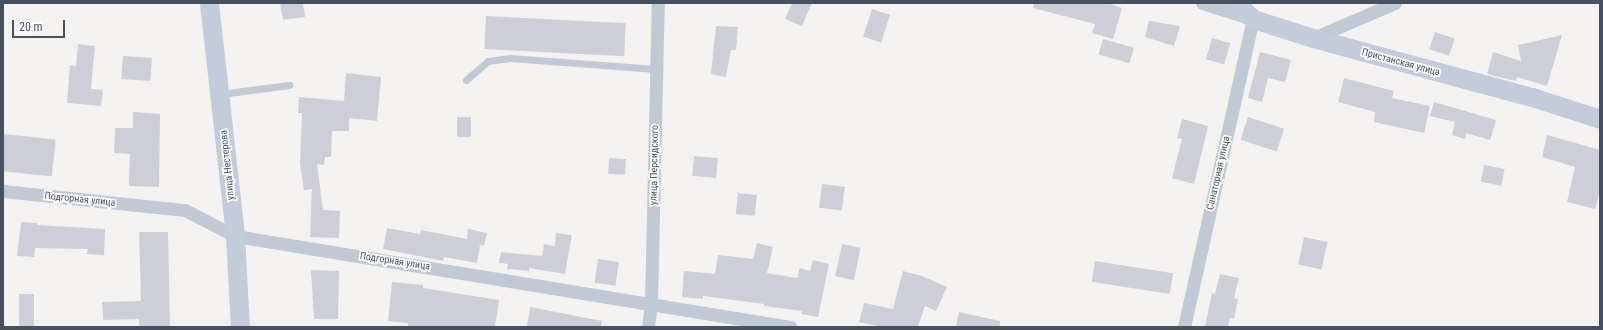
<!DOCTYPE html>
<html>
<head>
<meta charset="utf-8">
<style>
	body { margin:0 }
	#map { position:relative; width:1603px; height:330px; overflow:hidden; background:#f3f2f1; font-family:"Roboto Condensed",sans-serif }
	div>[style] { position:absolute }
	.building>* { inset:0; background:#cecfd6; transform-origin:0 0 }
	.lane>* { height:7px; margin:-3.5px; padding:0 3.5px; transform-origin:3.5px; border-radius:3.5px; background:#c3c9d2 }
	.street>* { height:13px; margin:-6.5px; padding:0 6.5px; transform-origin:6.5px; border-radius:6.5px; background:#c3c9d2 }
	.secondary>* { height:19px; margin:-9.5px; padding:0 9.5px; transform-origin:9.5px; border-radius:9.5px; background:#c5cbd8 }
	span { translate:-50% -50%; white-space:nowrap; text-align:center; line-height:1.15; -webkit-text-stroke:3.5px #fff; paint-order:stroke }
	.street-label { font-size:10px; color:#4a515e }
	.frame { position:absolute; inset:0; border:4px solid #4a515e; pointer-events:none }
	.scale { position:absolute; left:12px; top:20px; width:53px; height:18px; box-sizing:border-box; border:2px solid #4a515e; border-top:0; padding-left:5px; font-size:12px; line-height:14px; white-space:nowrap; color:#4a515e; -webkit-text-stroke:3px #fff; paint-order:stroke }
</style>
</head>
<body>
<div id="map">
	<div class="building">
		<i style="clip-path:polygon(280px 3px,303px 3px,305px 17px,283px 20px)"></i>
		<i style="clip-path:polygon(792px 3px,812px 3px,802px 26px,785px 19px)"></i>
		<i style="clip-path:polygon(1034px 3px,1107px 3px,1122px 8px,1113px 39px,1092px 33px,1095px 24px,1033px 8px)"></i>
		<i style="left:872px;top:9px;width:19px;height:29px;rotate:18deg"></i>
		<i style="left:486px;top:16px;width:140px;height:33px;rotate:3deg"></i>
		<i style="clip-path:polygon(1149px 21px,1180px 26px,1174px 46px,1145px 37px)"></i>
		<i style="clip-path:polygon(716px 26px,738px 27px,736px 50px,731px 50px,726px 77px,711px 74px)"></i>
		<i style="left:1435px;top:32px;width:21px;height:18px;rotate:19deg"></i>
		<i style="clip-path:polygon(1562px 35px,1547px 86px,1517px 77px,1516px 81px,1487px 74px,1493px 52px,1521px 61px,1518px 45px)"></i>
		<i style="left:1212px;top:38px;width:19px;height:22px;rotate:16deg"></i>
		<i style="left:1103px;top:39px;width:32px;height:16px;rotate:16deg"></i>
		<i style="clip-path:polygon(78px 44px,95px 46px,91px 89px,103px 90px,101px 106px,67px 103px,70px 65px,76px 66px)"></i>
		<i style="clip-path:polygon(1260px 52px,1291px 60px,1285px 82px,1268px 78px,1262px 102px,1248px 98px)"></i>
		<i style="left:123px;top:56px;width:29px;height:23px;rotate:4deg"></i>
		<i style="clip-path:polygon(346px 73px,381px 77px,377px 121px,349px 118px,349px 131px,332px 131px,331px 157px,325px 157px,324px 165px,317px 164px,323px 210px,340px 211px,339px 238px,310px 237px,312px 189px,304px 190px,300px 163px,302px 113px,298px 113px,299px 97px,344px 101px)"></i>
		<i style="clip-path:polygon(1344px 78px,1394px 91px,1392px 98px,1430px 106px,1424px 133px,1374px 122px,1375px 112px,1338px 102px)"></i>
		<i style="clip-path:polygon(1434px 102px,1496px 120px,1490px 140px,1466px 133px,1465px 139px,1452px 135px,1455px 122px,1430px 116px)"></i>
		<i style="clip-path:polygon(133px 112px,160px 114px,159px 187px,129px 186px,130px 154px,114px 153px,115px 128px,133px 128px)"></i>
		<i style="left:457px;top:117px;width:14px;height:20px"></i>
		<i style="left:1248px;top:117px;width:38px;height:24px;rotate:18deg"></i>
		<i style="clip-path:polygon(1182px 119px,1208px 126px,1194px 184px,1172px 178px,1182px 139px,1177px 138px)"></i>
		<i style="left:3px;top:134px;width:53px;height:37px;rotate:6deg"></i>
		<i style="clip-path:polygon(1547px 135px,1600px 150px,1600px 191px,1595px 209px,1567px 202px,1575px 167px,1542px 157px)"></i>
		<i style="left:694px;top:156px;width:24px;height:20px;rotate:5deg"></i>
		<i style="left:609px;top:158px;width:17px;height:16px;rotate:3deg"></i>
		<i style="left:1484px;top:165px;width:21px;height:17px;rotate:11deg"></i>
		<i style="left:822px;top:184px;width:23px;height:24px;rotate:7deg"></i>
		<i style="left:738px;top:193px;width:19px;height:21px;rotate:6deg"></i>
		<i style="clip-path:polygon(21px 222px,37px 223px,37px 225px,105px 229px,104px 255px,87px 254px,88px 249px,35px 248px,34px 257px,17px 256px)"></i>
		<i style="clip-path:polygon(387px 228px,420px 234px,421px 230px,467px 239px,468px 229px,487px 233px,484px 246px,480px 245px,477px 263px,444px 257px,443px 261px,383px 249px)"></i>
		<i style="clip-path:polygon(139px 232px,168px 232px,170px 327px,139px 327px,139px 319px,103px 320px,102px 302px,141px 301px)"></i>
		<i style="clip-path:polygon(556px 233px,572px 235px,565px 274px,529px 268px,529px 271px,507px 269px,508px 264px,499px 263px,501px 252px,542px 256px,544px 244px,555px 246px)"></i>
		<i style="left:1304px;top:237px;width:24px;height:28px;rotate:12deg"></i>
		<i style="clip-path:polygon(757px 243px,773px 247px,767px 273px,797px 278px,800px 268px,810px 271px,813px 260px,829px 264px,818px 317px,801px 314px,802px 311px,764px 306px,764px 304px,703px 296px,703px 299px,682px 297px,684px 271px,715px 274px,718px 255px,753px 259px)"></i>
		<i style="left:842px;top:244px;width:19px;height:33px;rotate:12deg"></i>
		<i style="left:598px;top:259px;width:21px;height:24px;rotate:8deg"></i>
		<i style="left:1095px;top:261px;width:79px;height:21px;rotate:9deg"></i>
		<i style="clip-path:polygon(311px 270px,339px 271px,338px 319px,314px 319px)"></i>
		<i style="clip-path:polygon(903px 271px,922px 276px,947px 287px,936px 311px,925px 306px,918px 327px,882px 327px,859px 322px,864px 303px,893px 309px)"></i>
		<i style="clip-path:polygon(1220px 274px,1239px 278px,1234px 298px,1238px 299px,1234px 319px,1230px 318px,1228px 327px,1205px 327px,1212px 293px,1215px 294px)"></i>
		<i style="clip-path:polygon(392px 282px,423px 285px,423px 288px,499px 300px,495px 327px,408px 327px,408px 323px,388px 321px)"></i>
		<i style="left:19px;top:294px;width:15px;height:32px"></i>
		<i style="clip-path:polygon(530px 307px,602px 321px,601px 327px,527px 327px)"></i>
		<i style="clip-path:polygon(959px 312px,1000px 321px,1000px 327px,956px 327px)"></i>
	</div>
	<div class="lane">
		<i style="left:466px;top:80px;width:29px;rotate:-41deg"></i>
		<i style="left:488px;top:61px;width:22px;rotate:-8deg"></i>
		<i style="left:510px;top:58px;width:146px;rotate:4.3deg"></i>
		<i style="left:220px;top:94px;width:70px;rotate:-7.4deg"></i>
	</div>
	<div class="street">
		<i style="left:1313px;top:38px;width:89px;rotate:-23.1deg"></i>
		<i style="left:3px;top:191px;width:183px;rotate:6deg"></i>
		<i style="left:185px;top:210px;width:56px;rotate:27.5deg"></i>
		<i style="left:235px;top:236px;width:563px;rotate:9.3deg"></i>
		<i style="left:648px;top:327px;width:25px;rotate:-83deg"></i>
		<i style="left:651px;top:302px;width:299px;rotate:-88.7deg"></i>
		<i style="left:1184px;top:327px;width:316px;rotate:-77.4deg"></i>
		<i style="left:1253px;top:19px;width:53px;rotate:-162.6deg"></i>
	</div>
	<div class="secondary">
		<i style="left:209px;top:3px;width:234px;rotate:83.6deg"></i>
		<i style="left:235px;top:236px;width:91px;rotate:86.9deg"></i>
		<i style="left:1236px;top:3px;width:23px;rotate:43deg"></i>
		<i style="left:1253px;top:19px;width:63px;rotate:17.6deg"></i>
		<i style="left:1313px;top:38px;width:227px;rotate:15.1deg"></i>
		<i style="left:1532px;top:97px;width:71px;rotate:17.9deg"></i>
	</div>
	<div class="street-label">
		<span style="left:1401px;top:62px;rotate:15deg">Пристанская улица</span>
		<span style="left:227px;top:165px;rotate:-96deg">улица Нестерова</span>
		<span style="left:654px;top:165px;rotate:-89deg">улица Персидского</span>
		<span style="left:1218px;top:173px;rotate:-77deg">Санаторная улица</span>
		<span style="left:80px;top:199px;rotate:6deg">Подгорная улица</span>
		<span style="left:395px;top:261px;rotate:9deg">Подгорная улица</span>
	</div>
	<div class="frame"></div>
	<div class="scale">20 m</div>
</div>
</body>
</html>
